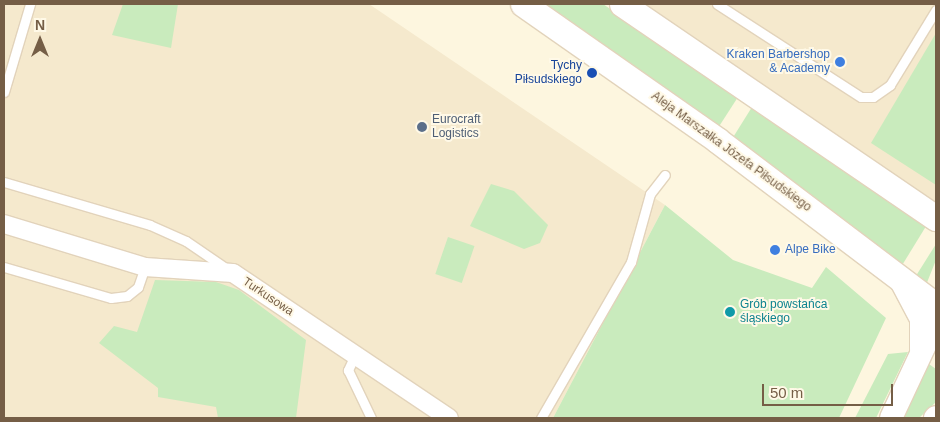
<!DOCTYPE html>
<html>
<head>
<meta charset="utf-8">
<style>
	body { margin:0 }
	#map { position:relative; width:940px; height:422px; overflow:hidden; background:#fdf6df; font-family:Helvetica,sans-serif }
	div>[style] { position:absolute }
	.residential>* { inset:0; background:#f5e9cd }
	.green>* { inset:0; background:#c9ebbd; transform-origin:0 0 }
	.roads { filter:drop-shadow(1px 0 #e2d3bb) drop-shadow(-1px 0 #e2d3bb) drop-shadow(0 1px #e2d3bb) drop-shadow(0 -1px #e2d3bb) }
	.service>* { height:9px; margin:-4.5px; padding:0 4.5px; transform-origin:4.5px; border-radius:4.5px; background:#fff }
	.minor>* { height:18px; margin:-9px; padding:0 9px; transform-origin:9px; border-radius:9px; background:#fff }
	.tertiary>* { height:22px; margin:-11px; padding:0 11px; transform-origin:11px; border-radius:11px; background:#fff }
	.secondary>* { height:25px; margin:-12.5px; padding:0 12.5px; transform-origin:12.5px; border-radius:12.5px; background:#fff }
	.dots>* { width:14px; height:14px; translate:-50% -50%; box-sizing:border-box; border:2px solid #fff9e7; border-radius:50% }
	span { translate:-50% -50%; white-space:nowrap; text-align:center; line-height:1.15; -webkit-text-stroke:4px #fff9e7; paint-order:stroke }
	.shop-label { font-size:12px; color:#366cbe }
	.right { translate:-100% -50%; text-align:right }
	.left { translate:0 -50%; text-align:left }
	.transit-label { font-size:12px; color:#164399 }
	.service-label { font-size:12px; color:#4e5e75 }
	.street-label { font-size:12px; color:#755e46 }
	.culture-label { font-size:12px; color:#0d838f }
	.frame { position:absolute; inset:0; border:5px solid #755e46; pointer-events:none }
	.north { position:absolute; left:15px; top:15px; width:50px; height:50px; -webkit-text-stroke:4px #fff9e7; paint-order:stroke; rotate:0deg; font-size:14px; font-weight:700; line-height:20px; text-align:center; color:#755e46 }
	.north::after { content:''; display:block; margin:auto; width:18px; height:22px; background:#755e46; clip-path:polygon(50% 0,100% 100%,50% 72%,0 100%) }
	.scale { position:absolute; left:762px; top:384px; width:131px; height:22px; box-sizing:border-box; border:2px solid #755e46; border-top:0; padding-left:6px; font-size:15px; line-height:18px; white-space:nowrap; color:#755e46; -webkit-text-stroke:4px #fff9e7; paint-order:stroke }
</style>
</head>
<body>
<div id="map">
	<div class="residential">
		<i style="clip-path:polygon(4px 4px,369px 4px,665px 205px,553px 418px,4px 418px)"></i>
		<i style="clip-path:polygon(638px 4px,936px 4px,936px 208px)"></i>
	</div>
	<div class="green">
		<i style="clip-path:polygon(123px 4px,178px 4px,171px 48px,112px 35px)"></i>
		<i style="clip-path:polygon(538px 4px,603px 4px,738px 97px,718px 128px)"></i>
		<i style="clip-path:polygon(936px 33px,936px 185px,871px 143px)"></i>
		<i style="clip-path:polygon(752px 107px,928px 223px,901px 267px,732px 139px)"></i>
		<i style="clip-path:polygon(491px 184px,514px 191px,548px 225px,540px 243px,524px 249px,470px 226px)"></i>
		<i style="clip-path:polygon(665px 205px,733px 260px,812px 288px,826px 267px,886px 318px,839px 418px,553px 418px)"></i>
		<i style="left:448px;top:237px;width:28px;height:39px;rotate:19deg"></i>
		<i style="clip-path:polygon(936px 244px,936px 260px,926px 285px,914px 279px)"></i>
		<i style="clip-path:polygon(155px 280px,216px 282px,239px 290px,306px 340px,296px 418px,218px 418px,216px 407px,158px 397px,158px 388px,99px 343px,114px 326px,137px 332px)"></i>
		<i style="clip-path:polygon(908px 352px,876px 418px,855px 418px,888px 354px)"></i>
		<i style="clip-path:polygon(926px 362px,936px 369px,936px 402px,919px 418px,899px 418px)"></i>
	</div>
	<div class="roads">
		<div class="service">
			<i style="left:717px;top:4px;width:171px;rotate:32.9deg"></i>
			<i style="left:861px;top:97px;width:12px"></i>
			<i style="left:873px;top:97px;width:21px;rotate:-35deg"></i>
			<i style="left:890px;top:85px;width:88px;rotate:-58.5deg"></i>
			<i style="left:4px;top:92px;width:92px;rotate:-73.5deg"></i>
			<i style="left:4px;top:182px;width:152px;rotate:16.4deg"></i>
			<i style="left:150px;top:225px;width:39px;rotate:24deg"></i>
			<i style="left:186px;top:241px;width:50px;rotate:34.3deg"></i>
			<i style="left:4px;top:267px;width:111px;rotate:16.2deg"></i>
			<i style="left:111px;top:298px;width:16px;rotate:-7deg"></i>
			<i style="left:127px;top:296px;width:14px;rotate:-39deg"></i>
			<i style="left:138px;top:287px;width:21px;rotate:-71deg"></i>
			<i style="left:355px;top:355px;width:17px;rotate:115deg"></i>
			<i style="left:348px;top:370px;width:53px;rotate:64.4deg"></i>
			<i style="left:541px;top:418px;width:180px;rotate:-60deg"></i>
			<i style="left:631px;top:262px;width:71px;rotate:-74.4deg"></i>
			<i style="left:650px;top:194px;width:24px;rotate:-52deg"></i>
		</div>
		<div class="minor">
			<i style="left:4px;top:224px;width:147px;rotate:17deg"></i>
			<i style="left:145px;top:267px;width:88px;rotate:3.9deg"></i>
			<i style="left:233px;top:273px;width:260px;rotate:33.9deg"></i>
		</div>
		<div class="tertiary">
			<i style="left:901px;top:281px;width:43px;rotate:62.2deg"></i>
			<i style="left:921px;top:319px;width:30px;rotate:90deg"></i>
			<i style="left:891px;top:418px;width:106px;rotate:-64.9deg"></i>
			<i style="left:935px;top:418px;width:1px;rotate:-45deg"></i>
		</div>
		<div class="secondary">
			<i style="left:523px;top:4px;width:237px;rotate:35deg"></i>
			<i style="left:717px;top:140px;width:273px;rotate:37.1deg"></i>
			<i style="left:622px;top:4px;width:380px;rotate:34.3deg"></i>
		</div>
	</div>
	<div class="dots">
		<i style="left:840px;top:62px;background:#3f7fe0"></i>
		<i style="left:592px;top:73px;background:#1a4fb4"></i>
		<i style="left:422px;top:127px;background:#5c6f8a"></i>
		<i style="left:775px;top:250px;background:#3f7fe0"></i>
		<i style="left:730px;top:312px;background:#0f9aa8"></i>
	</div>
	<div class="shop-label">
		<span class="right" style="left:830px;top:62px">Kraken Barbershop<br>&amp; Academy</span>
		<span class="left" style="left:785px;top:250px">Alpe Bike</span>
	</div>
	<div class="transit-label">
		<span class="right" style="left:582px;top:73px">Tychy<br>Piłsudskiego</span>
	</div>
	<div class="service-label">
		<span class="left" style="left:432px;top:127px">Eurocraft<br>Logistics</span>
	</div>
	<div class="street-label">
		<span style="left:731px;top:152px;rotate:36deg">Aleja Marszałka Józefa Piłsudskiego</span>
		<span style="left:268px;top:297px;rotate:34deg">Turkusowa</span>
	</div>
	<div class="culture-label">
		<span class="left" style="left:740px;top:312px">Grób powstańca<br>śląskiego</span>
	</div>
	<div class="frame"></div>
	<div class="north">N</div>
	<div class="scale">50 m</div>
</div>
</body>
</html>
